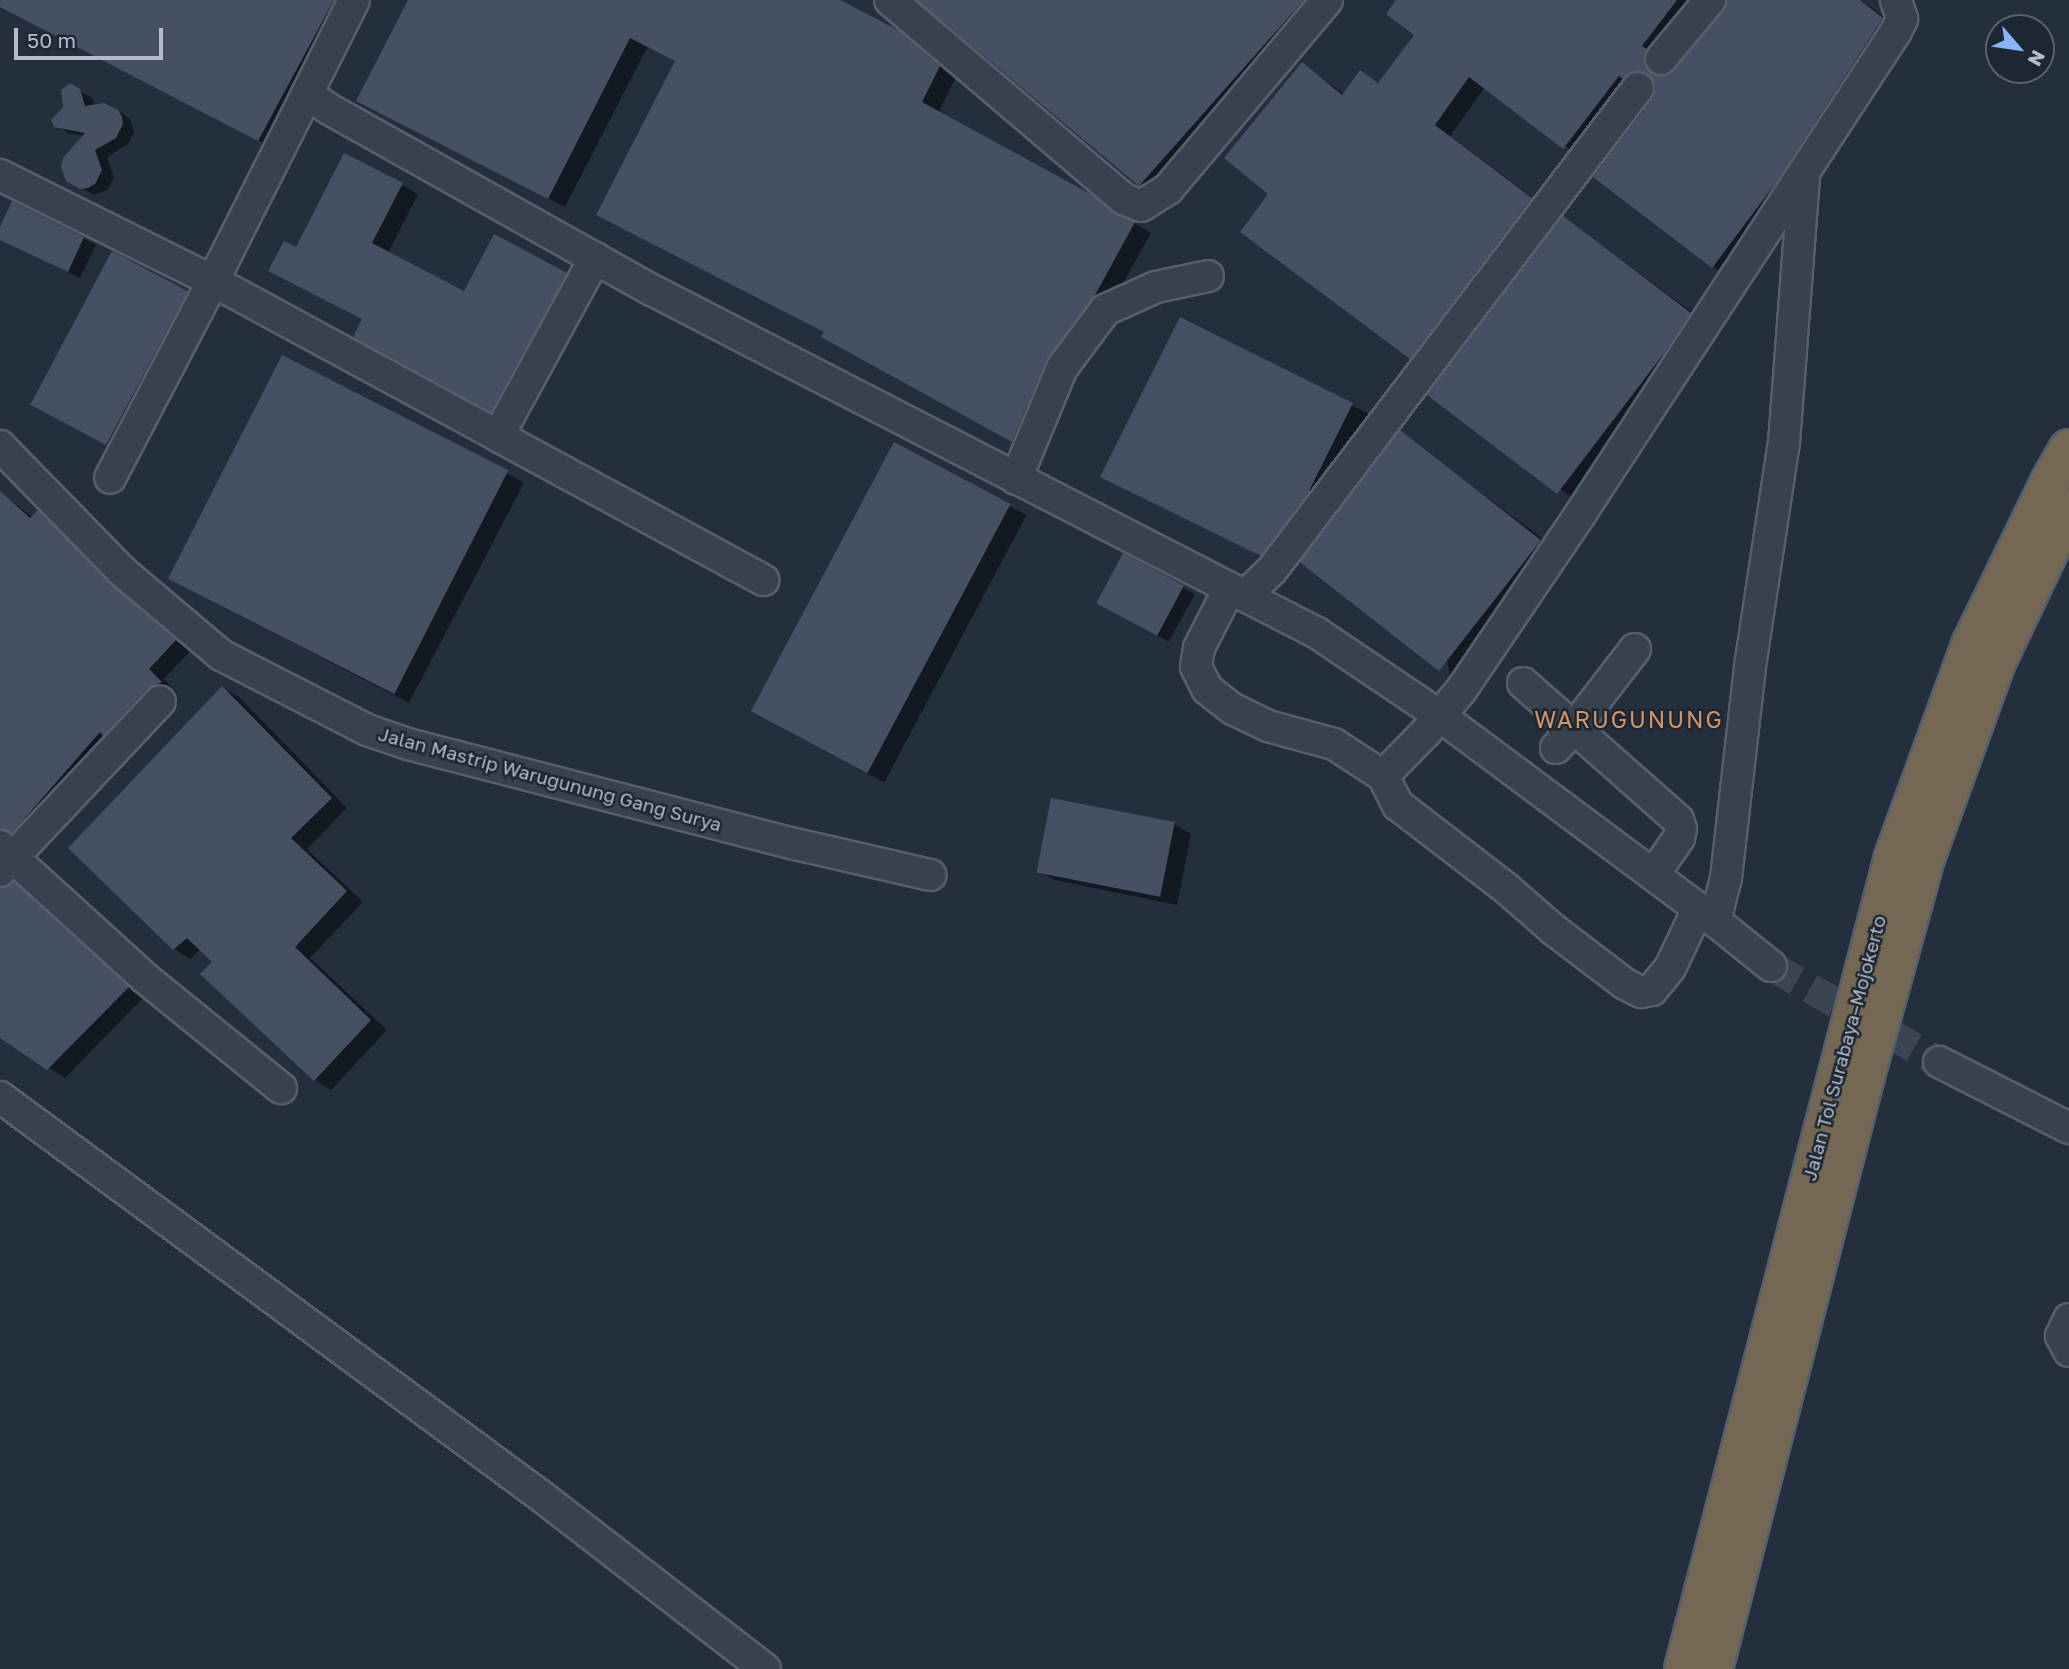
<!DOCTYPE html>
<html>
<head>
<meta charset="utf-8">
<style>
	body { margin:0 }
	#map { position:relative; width:2069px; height:1669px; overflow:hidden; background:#242f3e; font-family:"Golos Text",sans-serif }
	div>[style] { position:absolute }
	.shadow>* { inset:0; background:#0007; transform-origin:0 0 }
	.building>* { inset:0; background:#455162; transform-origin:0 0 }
	.minor-tunnel>* { height:30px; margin-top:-15px; transform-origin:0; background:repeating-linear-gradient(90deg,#3a4453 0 30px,transparent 0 45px) }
	.roads { filter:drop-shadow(2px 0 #565f6c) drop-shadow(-2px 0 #565f6c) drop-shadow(0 2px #565f6c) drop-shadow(0 -2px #565f6c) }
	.minor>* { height:30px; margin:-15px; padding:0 15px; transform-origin:15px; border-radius:15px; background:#38414e }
	.highway>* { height:38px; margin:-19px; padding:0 19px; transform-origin:19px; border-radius:19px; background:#746855 }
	span { translate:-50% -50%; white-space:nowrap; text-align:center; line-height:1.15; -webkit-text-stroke:5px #1d2633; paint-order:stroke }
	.street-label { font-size:19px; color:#b4bcc9 }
	.quarter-label { font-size:23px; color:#d59563; letter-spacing:2px }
	.north { position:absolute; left:1985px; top:14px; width:70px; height:70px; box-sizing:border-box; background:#1d2633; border:2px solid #59626f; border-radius:50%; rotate:119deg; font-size:19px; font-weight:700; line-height:28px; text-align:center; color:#b4bcc9 }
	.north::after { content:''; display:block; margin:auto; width:24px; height:32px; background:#8ab4f8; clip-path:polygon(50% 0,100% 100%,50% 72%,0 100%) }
	.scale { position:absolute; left:14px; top:28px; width:149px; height:32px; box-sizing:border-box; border:4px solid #b4bcc9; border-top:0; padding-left:9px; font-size:21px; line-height:24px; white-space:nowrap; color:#b4bcc9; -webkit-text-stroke:5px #1d2633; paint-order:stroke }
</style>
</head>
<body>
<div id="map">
	<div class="shadow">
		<i style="clip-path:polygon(0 0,356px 0,275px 149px,0 6px)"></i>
		<i style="clip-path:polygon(410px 0,836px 0,916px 42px,956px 77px,938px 113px,1093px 198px,1151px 233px,1030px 450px,840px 346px,825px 332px,677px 61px,648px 46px,565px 207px,375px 110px)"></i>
		<i style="clip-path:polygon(921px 0,1330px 0,1156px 194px,1140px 185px)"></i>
		<i style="clip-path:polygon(1399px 0,1700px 0,1663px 60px,1661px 76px,1676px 71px,1725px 12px,1730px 0,1861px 0,1899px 28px,1729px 276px,1713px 267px,1655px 98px,1655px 80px,1648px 81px,1581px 157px,1485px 87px,1450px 136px,1548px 209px,1427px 367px,1242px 232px,1270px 194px,1302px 64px,1344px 94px,1361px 72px,1380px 84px,1416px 35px)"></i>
		<i style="clip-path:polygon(70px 85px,92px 98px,95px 107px,111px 107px,124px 115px,130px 119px,134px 132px,128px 144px,107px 157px,114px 178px,107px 190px,94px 195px,67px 180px,85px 136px,68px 133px,54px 122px,55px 115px,65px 108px)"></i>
		<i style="clip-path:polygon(402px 185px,418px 194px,388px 253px,465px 293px,566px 274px,583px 284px,508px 420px,372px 346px,364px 320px,297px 249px)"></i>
		<i style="clip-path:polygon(13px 203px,96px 245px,80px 278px,0 239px,0 231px)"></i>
		<i style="left:1563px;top:218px;width:179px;height:221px;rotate:36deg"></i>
		<i style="clip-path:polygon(187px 293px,203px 303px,125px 454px,49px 414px)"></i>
		<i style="clip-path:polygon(1180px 319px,1369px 414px,1325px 503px,1278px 564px,1119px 486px)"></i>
		<i style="clip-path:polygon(1400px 433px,1558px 550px,1467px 685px,1450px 675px)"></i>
		<i style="left:895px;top:445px;width:149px;height:303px;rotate:28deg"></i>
		<i style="clip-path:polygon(507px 473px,524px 483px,409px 703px,185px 587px)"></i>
		<i style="clip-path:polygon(3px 495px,33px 517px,38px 512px,55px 522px,128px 597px,191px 650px,164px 679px,177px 693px,164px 698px,0 852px,0 498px)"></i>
		<i style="left:1124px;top:555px;width:81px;height:54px;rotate:29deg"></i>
		<i style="clip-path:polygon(222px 688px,239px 697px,347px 808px,307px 849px,363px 902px,310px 958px,387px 1030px,331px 1090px,315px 1080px,201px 949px,190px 959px,174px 949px)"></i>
		<i style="clip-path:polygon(1174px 824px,1191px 834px,1177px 905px,1055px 880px,1038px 871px)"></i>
		<i style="clip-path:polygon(14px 884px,31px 894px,144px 997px,65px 1078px,0 1036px,0 887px)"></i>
	</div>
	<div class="building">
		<i style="clip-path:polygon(0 0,334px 0,258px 141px,0 7px)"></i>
		<i style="clip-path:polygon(408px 0,840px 0,898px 30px,940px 66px,922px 102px,1094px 196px,1113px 213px,1135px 222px,1094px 297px,1046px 361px,1012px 442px,821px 337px,824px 332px,596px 215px,675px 61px,630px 38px,548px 199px,356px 101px)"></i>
		<i style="clip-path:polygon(917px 0,1304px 0,1139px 186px)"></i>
		<i style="clip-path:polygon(1396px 0,1677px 0,1642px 46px,1647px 49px,1645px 66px,1659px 76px,1674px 70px,1723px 11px,1727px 0,1860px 0,1883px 18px,1775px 184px,1712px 268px,1593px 177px,1653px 98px,1654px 82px,1649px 75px,1640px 71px,1631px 72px,1623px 79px,1619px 76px,1563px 149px,1469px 77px,1435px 125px,1532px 198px,1410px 359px,1240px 232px,1268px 194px,1224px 158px,1302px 62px,1342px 95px,1360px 70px,1378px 83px,1414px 35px,1386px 14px)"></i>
		<i style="clip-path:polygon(70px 83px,80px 89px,85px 106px,104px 103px,118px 110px,122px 117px,123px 124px,116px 138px,95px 150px,102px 170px,95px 184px,88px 188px,80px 189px,66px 181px,61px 166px,63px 158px,85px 133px,54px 127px,51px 120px,63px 107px,61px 90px)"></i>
		<i style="clip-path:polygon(344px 153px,403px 183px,372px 243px,464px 291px,494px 234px,567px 273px,491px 412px,353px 337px,362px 319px,268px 271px,284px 241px,296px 247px)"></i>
		<i style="clip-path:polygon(12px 201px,84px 237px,68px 272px,0 240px,0 227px)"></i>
		<i style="clip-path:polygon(1563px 216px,1691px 313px,1665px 352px,1557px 494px,1427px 395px)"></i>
		<i style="left:112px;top:251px;width:86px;height:174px;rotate:28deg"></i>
		<i style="clip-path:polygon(1180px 317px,1353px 403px,1308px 493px,1261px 556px,1100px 477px)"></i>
		<i style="left:282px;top:355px;width:254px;height:251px;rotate:27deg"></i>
		<i style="left:1400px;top:430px;width:179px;height:166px;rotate:38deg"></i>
		<i style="left:894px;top:442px;width:132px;height:305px;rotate:28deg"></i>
		<i style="clip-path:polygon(0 491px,30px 518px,38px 510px,112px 585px,176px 640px,149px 669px,162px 682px,147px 689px,103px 736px,100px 732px,12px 833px,0 829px)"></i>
		<i style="left:1123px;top:553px;width:69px;height:57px;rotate:28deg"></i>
		<i style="clip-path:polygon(222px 686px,332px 798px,291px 838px,347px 891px,295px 947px,371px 1020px,314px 1081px,200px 974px,212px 962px,187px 938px,173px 950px,68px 848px)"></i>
		<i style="left:1051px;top:798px;width:126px;height:76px;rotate:11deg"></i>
		<i style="clip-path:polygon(14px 882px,129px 987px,47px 1070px,0 1038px,0 888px)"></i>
	</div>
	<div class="minor-tunnel">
		<i style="left:1771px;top:966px;width:193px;rotate:29.7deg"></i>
	</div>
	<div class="roads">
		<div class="minor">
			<i style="left:354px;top:0;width:105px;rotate:116.6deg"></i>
			<i style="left:307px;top:94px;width:27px;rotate:34deg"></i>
			<i style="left:329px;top:109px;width:370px;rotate:29.3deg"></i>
			<i style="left:652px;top:290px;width:667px;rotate:27.29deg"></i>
			<i style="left:1245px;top:596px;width:37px;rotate:-44deg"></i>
			<i style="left:1272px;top:570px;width:605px;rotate:-52.79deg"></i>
			<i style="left:890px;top:0;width:307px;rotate:40.4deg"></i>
			<i style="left:1124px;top:199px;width:18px;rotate:22deg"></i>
			<i style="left:1141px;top:206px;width:32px;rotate:-32deg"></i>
			<i style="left:1168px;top:189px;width:247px;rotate:-49.9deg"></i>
			<i style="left:1661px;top:59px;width:77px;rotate:-50.3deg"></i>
			<i style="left:307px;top:94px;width:209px;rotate:116.7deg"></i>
			<i style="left:213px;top:281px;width:324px;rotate:28.5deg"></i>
			<i style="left:498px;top:436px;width:203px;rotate:-61.4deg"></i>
			<i style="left:0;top:175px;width:238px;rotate:26.5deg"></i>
			<i style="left:213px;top:281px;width:222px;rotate:117.6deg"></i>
			<i style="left:498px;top:436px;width:302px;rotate:28.5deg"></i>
			<i style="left:0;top:446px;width:177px;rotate:45.7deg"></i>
			<i style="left:124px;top:573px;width:127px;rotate:40.2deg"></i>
			<i style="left:221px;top:655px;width:164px;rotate:27.2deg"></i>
			<i style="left:367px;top:730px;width:43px;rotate:18.9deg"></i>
			<i style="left:408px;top:744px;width:400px;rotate:14.5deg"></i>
			<i style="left:795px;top:844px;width:139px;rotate:12.9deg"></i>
			<i style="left:1016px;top:479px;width:120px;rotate:-67.5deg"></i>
			<i style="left:1062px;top:368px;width:72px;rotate:-53.4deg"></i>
			<i style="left:1105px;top:310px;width:56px;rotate:-24.3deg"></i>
			<i style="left:1156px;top:287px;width:53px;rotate:-11.9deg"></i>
			<i style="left:1229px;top:589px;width:66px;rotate:117deg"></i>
			<i style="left:1199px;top:648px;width:19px;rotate:99deg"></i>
			<i style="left:1196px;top:667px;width:25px;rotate:63deg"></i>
			<i style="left:1207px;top:689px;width:33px;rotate:38deg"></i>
			<i style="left:1233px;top:709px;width:39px;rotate:26deg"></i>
			<i style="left:1268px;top:726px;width:68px;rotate:15.3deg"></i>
			<i style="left:1334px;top:744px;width:59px;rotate:33.1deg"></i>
			<i style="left:1383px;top:776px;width:62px;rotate:-45.7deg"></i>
			<i style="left:1426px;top:732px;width:56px;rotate:-50.1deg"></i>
			<i style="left:1462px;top:689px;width:212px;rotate:-55.9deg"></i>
			<i style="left:1581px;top:513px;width:574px;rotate:-56.81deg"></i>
			<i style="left:1895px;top:33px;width:16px;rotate:-63deg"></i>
			<i style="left:1902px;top:19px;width:20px;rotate:-108deg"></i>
			<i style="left:1245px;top:596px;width:81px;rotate:27.2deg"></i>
			<i style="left:1317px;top:633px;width:148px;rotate:34deg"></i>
			<i style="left:1440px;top:716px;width:343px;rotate:36.7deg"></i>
			<i style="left:1635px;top:649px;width:100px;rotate:127.7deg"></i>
			<i style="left:1574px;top:728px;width:139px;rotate:41.5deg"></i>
			<i style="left:1678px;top:820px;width:9px;rotate:72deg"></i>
			<i style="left:1681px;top:829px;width:9px;rotate:103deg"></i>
			<i style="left:1679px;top:838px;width:45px;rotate:125.1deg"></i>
			<i style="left:1523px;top:683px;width:68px;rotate:41.4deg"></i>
			<i style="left:1574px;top:728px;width:27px;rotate:132deg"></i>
			<i style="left:1383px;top:776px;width:33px;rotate:63deg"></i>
			<i style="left:1398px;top:805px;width:138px;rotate:37.6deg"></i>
			<i style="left:1507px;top:889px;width:62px;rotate:41.1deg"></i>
			<i style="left:1554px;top:930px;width:89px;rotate:37.3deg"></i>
			<i style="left:1625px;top:984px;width:18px;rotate:27deg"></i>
			<i style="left:1641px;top:992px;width:11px;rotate:-10deg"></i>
			<i style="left:1652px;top:990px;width:28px;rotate:-51deg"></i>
			<i style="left:1670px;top:968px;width:65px;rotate:-64.6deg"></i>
			<i style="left:0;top:846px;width:196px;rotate:42.3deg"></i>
			<i style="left:145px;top:978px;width:175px;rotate:39deg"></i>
			<i style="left:0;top:871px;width:233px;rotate:-46.7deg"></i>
			<i style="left:1771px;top:966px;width:72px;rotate:-141.2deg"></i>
			<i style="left:1715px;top:921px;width:44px;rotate:-75.7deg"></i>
			<i style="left:1726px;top:878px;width:219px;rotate:-83.5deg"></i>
			<i style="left:1751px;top:660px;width:219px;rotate:-81.4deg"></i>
			<i style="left:1784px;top:443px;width:269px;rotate:-85.7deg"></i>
			<i style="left:1939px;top:1062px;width:146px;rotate:26.9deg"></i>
			<i style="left:0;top:1097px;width:672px;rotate:36.41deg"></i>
			<i style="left:541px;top:1496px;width:283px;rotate:37.7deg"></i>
			<i style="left:2069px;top:1319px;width:19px;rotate:115deg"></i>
			<i style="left:2061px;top:1336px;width:17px;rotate:62deg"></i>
		</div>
		<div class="highway">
			<i style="left:1684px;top:1669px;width:839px;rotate:-75.5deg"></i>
			<i style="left:1894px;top:857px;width:226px;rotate:-70deg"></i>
			<i style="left:1971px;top:645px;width:181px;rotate:-64.1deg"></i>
			<i style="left:2050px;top:482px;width:38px;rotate:-60deg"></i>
			<i style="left:1713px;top:1669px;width:612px;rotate:-75.62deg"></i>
			<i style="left:1865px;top:1076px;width:226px;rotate:-74.6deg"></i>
			<i style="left:1925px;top:858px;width:208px;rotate:-70.1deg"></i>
			<i style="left:1996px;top:662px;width:170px;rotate:-64.6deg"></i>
		</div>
	</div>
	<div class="street-label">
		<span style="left:550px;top:779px;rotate:15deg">Jalan Mastrip Warugunung Gang Surya</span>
		<span style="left:1844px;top:1048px;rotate:-75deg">Jalan Tol Surabaya–Mojokerto</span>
	</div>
	<div class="quarter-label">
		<span style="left:1629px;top:719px">WARUGUNUNG</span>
	</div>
	<div class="north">N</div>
	<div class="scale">50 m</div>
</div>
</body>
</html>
